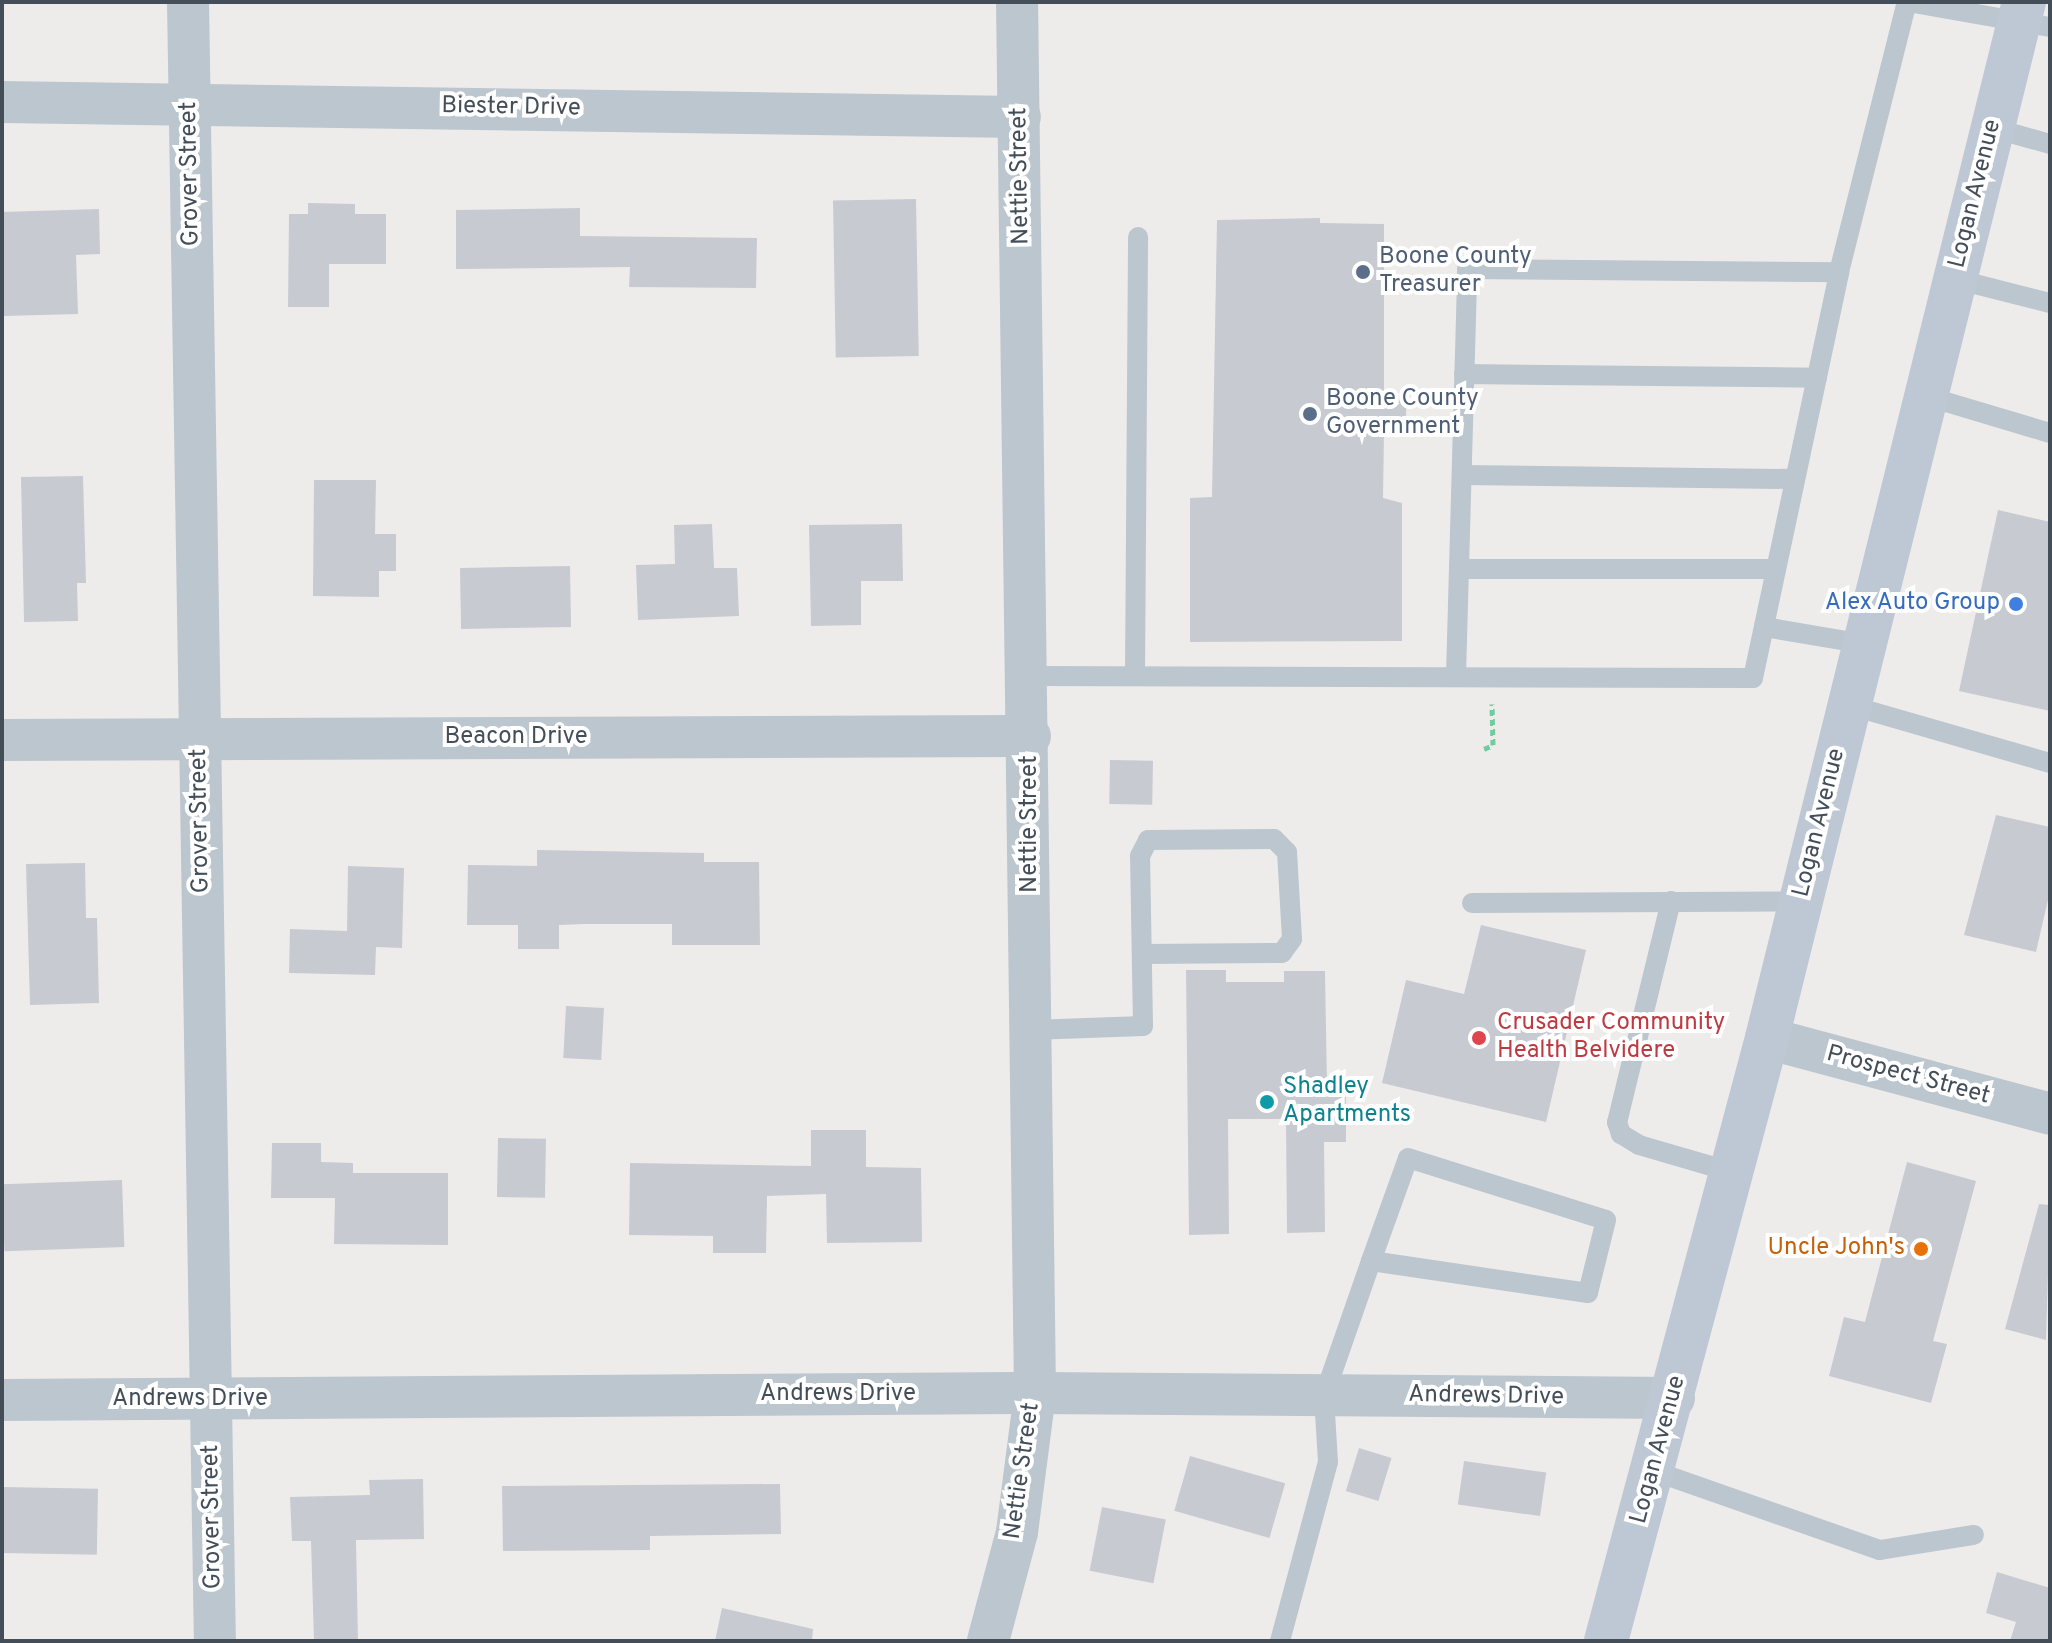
<!DOCTYPE html>
<html>
<head>
<meta charset="utf-8">
<style>
	body { margin:0 }
	#map { position:relative; width:2052px; height:1643px; overflow:hidden; background:#eeebeb; font-family:Overpass,sans-serif }
	div>[style] { position:absolute }
	.building>* { inset:0; background:#c8cad1; transform-origin:0 0 }
	.path>* { height:5px; margin-top:-2.5px; transform-origin:0; background:repeating-linear-gradient(90deg,#71cba1 0 6px,transparent 0 10px) }
	.lane>* { height:20px; margin:-10px; padding:0 10px; transform-origin:10px; border-radius:10px; background:#bcc6ce }
	.street>* { height:42px; margin:-21px; padding:0 21px; transform-origin:21px; border-radius:21px; background:#bcc6ce }
	.secondary>* { height:44px; margin:-22px; padding:0 22px; transform-origin:22px; border-radius:22px; background:#bec8d5 }
	.dots>* { width:22px; height:22px; translate:-50% -50%; box-sizing:border-box; border:4px solid #fff; border-radius:50% }
	span { translate:-50% -50%; white-space:nowrap; text-align:center; line-height:1.15; -webkit-text-stroke:8px #fff; paint-order:stroke }
	.street-label { font-size:24px; color:#444e59 }
	.service-label { font-size:24px; color:#4e5e75 }
	.left { translate:0 -50%; text-align:left }
	.shop-label { font-size:24px; color:#366cbe }
	.right { translate:-100% -50%; text-align:right }
	.health-label { font-size:24px; color:#be3a42 }
	.culture-label { font-size:24px; color:#0d838f }
	.food-label { font-size:24px; color:#c56008 }
	.frame { position:absolute; inset:0; border:4px solid #444e59; pointer-events:none }
</style>
</head>
<body>
<div id="map">
	<div class="building">
		<i style="left:916px;top:199px;width:157px;height:83px;rotate:89deg"></i>
		<i style="clip-path:polygon(308px 203px,355px 204px,355px 214px,386px 214px,386px 264px,329px 264px,329px 307px,288px 307px,289px 214px,308px 214px)"></i>
		<i style="clip-path:polygon(580px 208px,580px 236px,757px 238px,756px 288px,629px 287px,630px 267px,456px 269px,456px 210px)"></i>
		<i style="clip-path:polygon(99px 209px,100px 254px,76px 255px,78px 314px,4px 316px,2px 212px)"></i>
		<i style="clip-path:polygon(1320px 218px,1320px 223px,1384px 224px,1384px 395px,1407px 395px,1405px 432px,1384px 432px,1383px 498px,1402px 503px,1402px 641px,1190px 642px,1190px 498px,1212px 497px,1217px 220px)"></i>
		<i style="clip-path:polygon(83px 476px,86px 583px,77px 583px,78px 621px,24px 622px,21px 477px)"></i>
		<i style="clip-path:polygon(314px 480px,376px 480px,375px 534px,396px 534px,396px 571px,379px 571px,379px 597px,313px 596px)"></i>
		<i style="clip-path:polygon(1998px 510px,2050px 522px,2050px 711px,1959px 691px)"></i>
		<i style="clip-path:polygon(712px 524px,714px 568px,737px 568px,739px 616px,638px 620px,636px 565px,675px 564px,674px 525px)"></i>
		<i style="clip-path:polygon(902px 524px,903px 581px,861px 581px,861px 625px,811px 626px,809px 525px)"></i>
		<i style="left:570px;top:566px;width:61px;height:110px;rotate:89deg"></i>
		<i style="left:1110px;top:760px;width:43px;height:44px;rotate:1deg"></i>
		<i style="clip-path:polygon(1996px 815px,2050px 827px,2050px 891px,2036px 952px,1964px 935px)"></i>
		<i style="clip-path:polygon(537px 850px,704px 853px,704px 862px,759px 862px,760px 945px,672px 945px,672px 924px,584px 924px,559px 925px,559px 949px,518px 949px,518px 925px,467px 925px,468px 865px,537px 866px)"></i>
		<i style="clip-path:polygon(85px 863px,86px 918px,97px 918px,99px 1003px,30px 1005px,26px 864px)"></i>
		<i style="clip-path:polygon(348px 866px,404px 868px,402px 948px,376px 947px,375px 975px,289px 973px,290px 929px,347px 931px)"></i>
		<i style="clip-path:polygon(1481px 925px,1586px 950px,1546px 1122px,1382px 1083px,1406px 980px,1464px 994px)"></i>
		<i style="clip-path:polygon(1186px 970px,1226px 970px,1226px 982px,1284px 982px,1284px 971px,1325px 971px,1327px 1085px,1346px 1085px,1346px 1142px,1324px 1142px,1325px 1232px,1287px 1233px,1286px 1119px,1228px 1119px,1229px 1234px,1189px 1235px)"></i>
		<i style="left:566px;top:1006px;width:38px;height:52px;rotate:3deg"></i>
		<i style="clip-path:polygon(811px 1130px,866px 1130px,866px 1167px,921px 1168px,922px 1242px,827px 1243px,826px 1194px,767px 1196px,766px 1253px,713px 1253px,713px 1236px,629px 1235px,630px 1163px,811px 1166px)"></i>
		<i style="left:498px;top:1138px;width:48px;height:59px;rotate:1deg"></i>
		<i style="clip-path:polygon(272px 1143px,321px 1143px,321px 1162px,353px 1163px,353px 1173px,448px 1173px,448px 1245px,334px 1244px,335px 1198px,271px 1198px)"></i>
		<i style="clip-path:polygon(1907px 1162px,1976px 1181px,1933px 1341px,1947px 1344px,1931px 1403px,1829px 1376px,1844px 1317px,1865px 1322px)"></i>
		<i style="left:122px;top:1180px;width:67px;height:120px;rotate:88deg"></i>
		<i style="clip-path:polygon(2039px 1204px,2050px 1205px,2046px 1340px,2005px 1329px)"></i>
		<i style="left:1359px;top:1448px;width:34px;height:45px;rotate:17deg"></i>
		<i style="left:1190px;top:1456px;width:99px;height:57px;rotate:16deg"></i>
		<i style="left:1464px;top:1461px;width:83px;height:44px;rotate:8deg"></i>
		<i style="clip-path:polygon(423px 1479px,424px 1539px,356px 1540px,358px 1641px,314px 1641px,311px 1541px,292px 1541px,290px 1497px,370px 1495px,369px 1480px)"></i>
		<i style="clip-path:polygon(780px 1484px,781px 1534px,650px 1536px,650px 1550px,503px 1551px,502px 1486px)"></i>
		<i style="left:2px;top:1487px;width:96px;height:66px;rotate:1deg"></i>
		<i style="left:1102px;top:1507px;width:65px;height:65px;rotate:11deg"></i>
		<i style="clip-path:polygon(1997px 1572px,2050px 1588px,2050px 1641px,2010px 1641px,2016px 1622px,1986px 1613px)"></i>
		<i style="clip-path:polygon(722px 1608px,813px 1629px,812px 1641px,715px 1641px)"></i>
	</div>
	<div class="path">
		<i style="left:1484px;top:749px;width:10px;rotate:-24deg"></i>
		<i style="left:1493px;top:745px;width:41px;rotate:-91.4deg"></i>
	</div>
	<div class="lane">
		<i style="left:1908px;top:2px;width:144px;rotate:10deg"></i>
		<i style="left:1993px;top:128px;width:59px;rotate:15.7deg"></i>
		<i style="left:1955px;top:279px;width:98px;rotate:14.2deg"></i>
		<i style="left:1464px;top:374px;width:353px;rotate:0.6deg"></i>
		<i style="left:1926px;top:396px;width:129px;rotate:16.6deg"></i>
		<i style="left:1462px;top:475px;width:333px;rotate:0.7deg"></i>
		<i style="left:1459px;top:569px;width:317px"></i>
		<i style="left:1764px;top:627px;width:102px;rotate:9.6deg"></i>
		<i style="left:1135px;top:675px;width:438px;rotate:-89.6deg"></i>
		<i style="left:1456px;top:675px;width:406px;rotate:-88.4deg"></i>
		<i style="left:1467px;top:269px;width:372px;rotate:0.5deg"></i>
		<i style="left:1030px;top:676px;width:723px;rotate:0.16deg"></i>
		<i style="left:1753px;top:678px;width:415px;rotate:-78deg"></i>
		<i style="left:1839px;top:272px;width:278px;rotate:-75.9deg"></i>
		<i style="left:1849px;top:705px;width:209px;rotate:16.1deg"></i>
		<i style="left:1671px;top:901px;width:228px;rotate:103.7deg"></i>
		<i style="left:1617px;top:1122px;width:13px;rotate:72deg"></i>
		<i style="left:1621px;top:1134px;width:21px;rotate:31deg"></i>
		<i style="left:1639px;top:1145px;width:97px;rotate:16.2deg"></i>
		<i style="left:1472px;top:903px;width:329px;rotate:-0.3deg"></i>
		<i style="left:1032px;top:1030px;width:111px;rotate:-2.1deg"></i>
		<i style="left:1143px;top:1026px;width:170px;rotate:-91deg"></i>
		<i style="left:1140px;top:856px;width:18px;rotate:-63deg"></i>
		<i style="left:1148px;top:840px;width:126px;rotate:-0.5deg"></i>
		<i style="left:1274px;top:839px;width:18px;rotate:45deg"></i>
		<i style="left:1287px;top:852px;width:87px;rotate:86.7deg"></i>
		<i style="left:1292px;top:939px;width:17px;rotate:126deg"></i>
		<i style="left:1282px;top:953px;width:140px;rotate:179.6deg"></i>
		<i style="left:1654px;top:1471px;width:239px;rotate:19.3deg"></i>
		<i style="left:1880px;top:1550px;width:95px;rotate:-9.1deg"></i>
		<i style="left:1280px;top:1641px;width:185px;rotate:-75deg"></i>
		<i style="left:1328px;top:1462px;width:66px;rotate:-93.5deg"></i>
		<i style="left:1324px;top:1396px;width:143px;rotate:-70.8deg"></i>
		<i style="left:1371px;top:1261px;width:109px;rotate:-70.2deg"></i>
		<i style="left:1408px;top:1158px;width:207px;rotate:17.4deg"></i>
		<i style="left:1606px;top:1220px;width:75px;rotate:103.9deg"></i>
		<i style="left:1588px;top:1293px;width:219px;rotate:-171.6deg"></i>
	</div>
	<div class="street">
		<i style="left:188px;top:2px;width:1639px;rotate:89.06deg"></i>
		<i style="left:2px;top:102px;width:1018px;rotate:0.84deg"></i>
		<i style="left:2px;top:740px;width:1028px;rotate:-0.22deg"></i>
		<i style="left:1767px;top:1038px;width:293px;rotate:15deg"></i>
		<i style="left:2px;top:1400px;width:1033px;rotate:-0.39deg"></i>
		<i style="left:1035px;top:1393px;width:639px;rotate:0.45deg"></i>
		<i style="left:988px;top:1641px;width:113px;rotate:-75.1deg"></i>
		<i style="left:1017px;top:1532px;width:140px;rotate:-82.6deg"></i>
		<i style="left:1035px;top:1393px;width:1391px;rotate:-90.74deg"></i>
	</div>
	<div class="secondary">
		<i style="left:1606px;top:1641px;width:624px;rotate:-75.05deg"></i>
		<i style="left:1767px;top:1038px;width:1067px;rotate:-76.07deg"></i>
	</div>
	<div class="dots">
		<i style="left:1363px;top:272px;background:#5c6f8a"></i>
		<i style="left:1310px;top:414px;background:#5c6f8a"></i>
		<i style="left:2016px;top:604px;background:#3f7fe0"></i>
		<i style="left:1479px;top:1038px;background:#e0444e"></i>
		<i style="left:1267px;top:1102px;background:#0f9aa8"></i>
		<i style="left:1921px;top:1249px;background:#e8710a"></i>
	</div>
	<div class="street-label">
		<span style="left:511px;top:108px;rotate:1deg">Biester Drive</span>
		<span style="left:191px;top:174px;rotate:-91deg">Grover Street</span>
		<span style="left:1021px;top:176px;rotate:-91deg">Nettie Street</span>
		<span style="left:1976px;top:194px;rotate:-76deg">Logan Avenue</span>
		<span style="left:516px;top:738px">Beacon Drive</span>
		<span style="left:201px;top:821px;rotate:-91deg">Grover Street</span>
		<span style="left:1820px;top:823px;rotate:-76deg">Logan Avenue</span>
		<span style="left:1031px;top:824px;rotate:-90deg">Nettie Street</span>
		<span style="left:1908px;top:1076px;rotate:15deg">Prospect Street</span>
		<span style="left:838px;top:1395px">Andrews Drive</span>
		<span style="left:1486px;top:1397px;rotate:1deg">Andrews Drive</span>
		<span style="left:190px;top:1400px">Andrews Drive</span>
		<span style="left:1659px;top:1450px;rotate:-75deg">Logan Avenue</span>
		<span style="left:1023px;top:1471px;rotate:-82deg">Nettie Street</span>
		<span style="left:213px;top:1517px;rotate:-91deg">Grover Street</span>
	</div>
	<div class="service-label">
		<span class="left" style="left:1379px;top:272px">Boone County<br>Treasurer</span>
		<span class="left" style="left:1326px;top:414px">Boone County<br>Government</span>
	</div>
	<div class="shop-label">
		<span class="right" style="left:2000px;top:604px">Alex Auto Group</span>
	</div>
	<div class="health-label">
		<span class="left" style="left:1497px;top:1038px">Crusader Community<br>Health Belvidere</span>
	</div>
	<div class="culture-label">
		<span class="left" style="left:1283px;top:1102px">Shadley<br>Apartments</span>
	</div>
	<div class="food-label">
		<span class="right" style="left:1905px;top:1249px">Uncle John's</span>
	</div>
	<div class="frame"></div>
</div>
</body>
</html>
